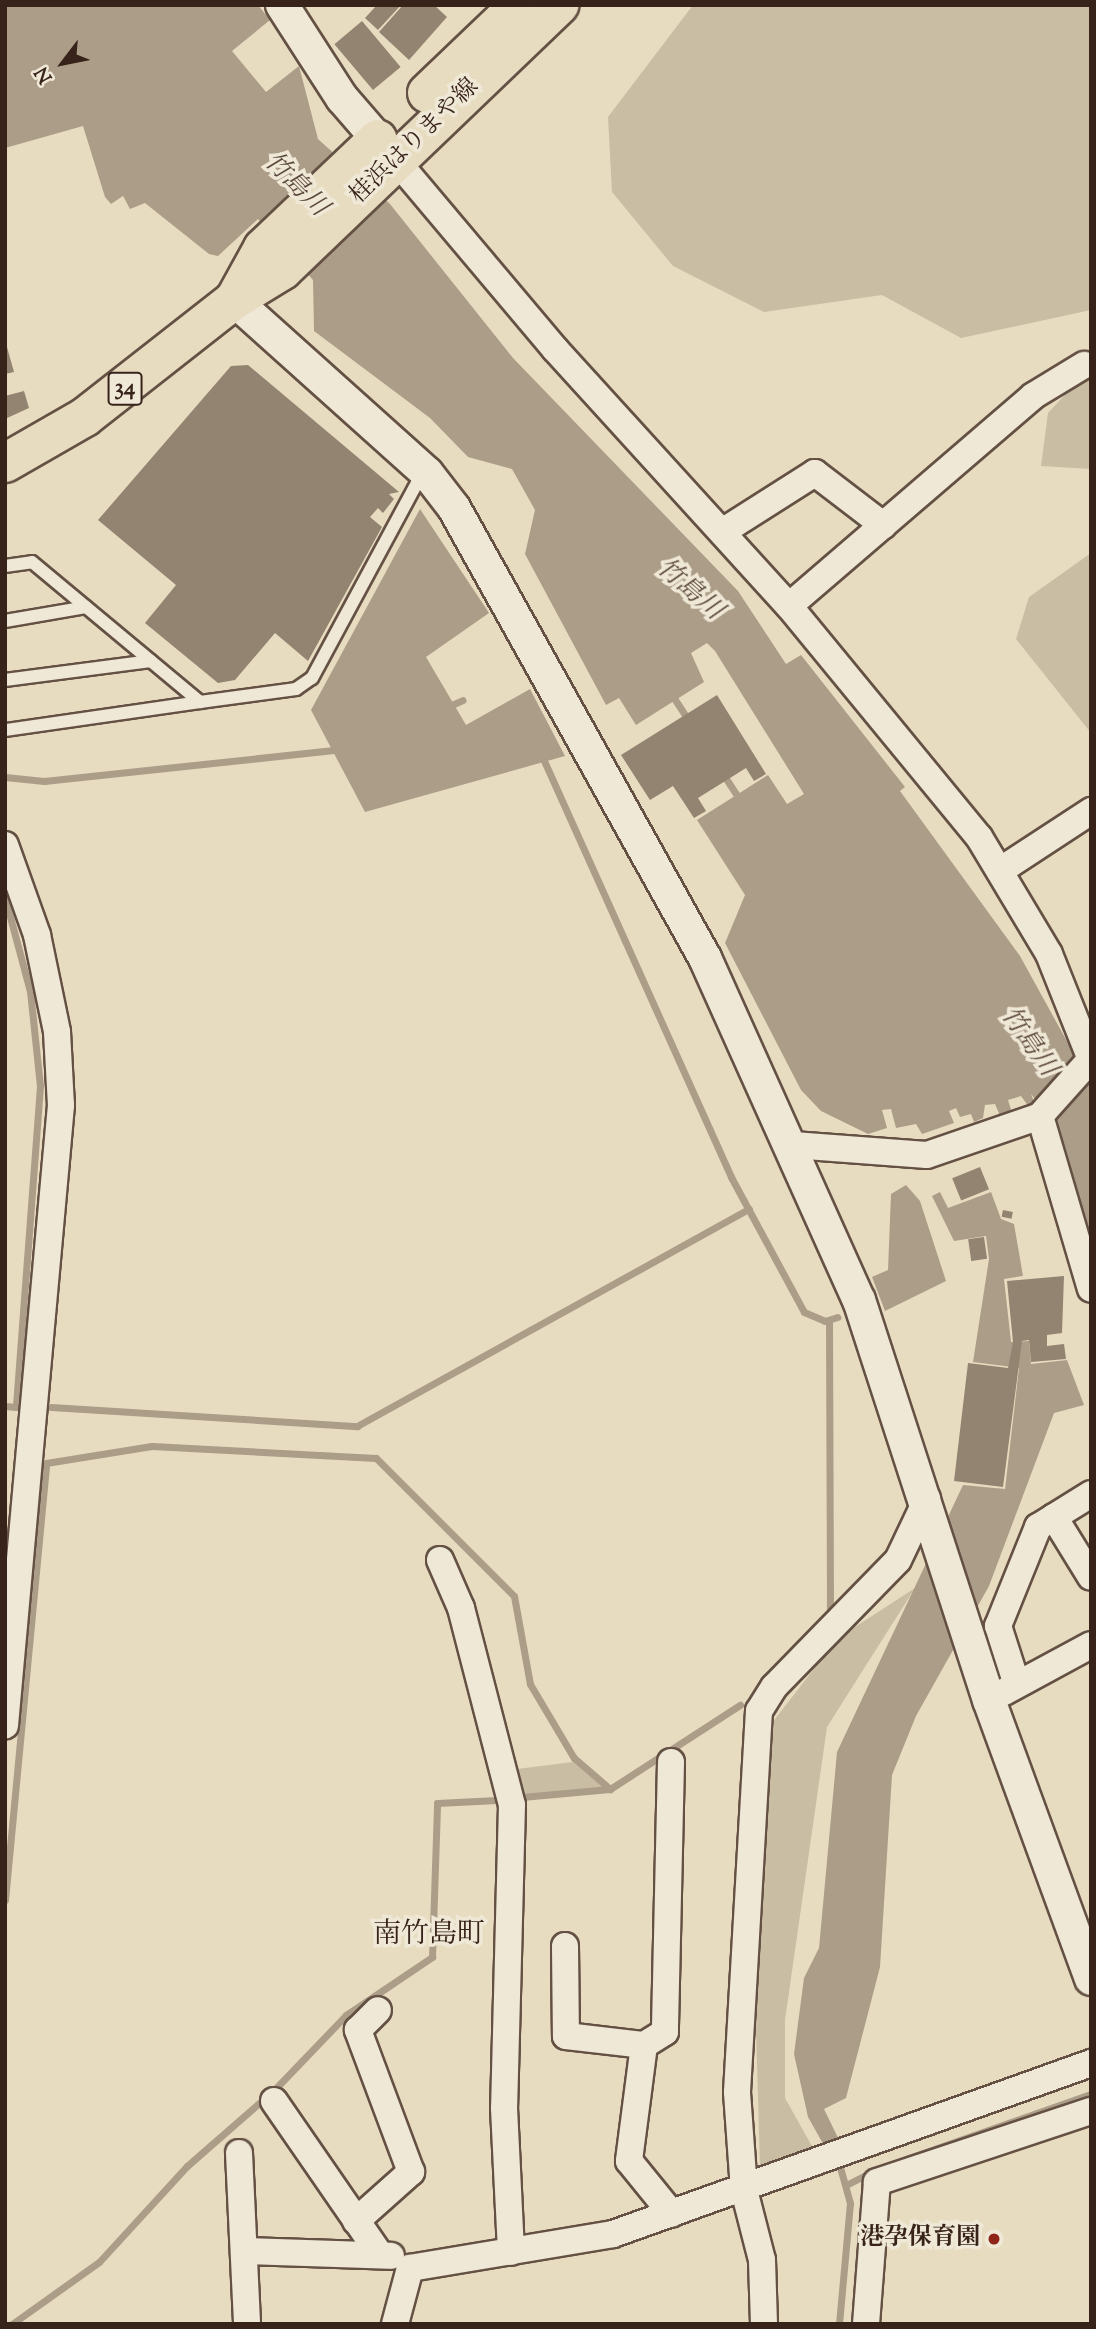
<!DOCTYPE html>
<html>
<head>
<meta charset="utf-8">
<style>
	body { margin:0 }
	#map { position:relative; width:1096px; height:2329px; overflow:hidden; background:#e7dcc0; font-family:"Sorts Mill Goudy","Noto Serif JP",serif }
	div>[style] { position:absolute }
	.green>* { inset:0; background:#c9bda4 }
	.water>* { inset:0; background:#ac9d88 }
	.stream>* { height:7px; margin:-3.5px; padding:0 3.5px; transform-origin:3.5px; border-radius:3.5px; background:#ac9d88 }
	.building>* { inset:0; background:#938371; transform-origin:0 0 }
	.roads { filter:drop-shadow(2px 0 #645144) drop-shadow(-2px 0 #645144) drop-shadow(0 2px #645144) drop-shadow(0 -2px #645144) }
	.service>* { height:12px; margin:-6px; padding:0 6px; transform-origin:6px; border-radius:6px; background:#efe8d6 }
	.minor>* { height:26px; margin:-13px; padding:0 13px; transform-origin:13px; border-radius:13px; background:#efe8d6 }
	.tertiary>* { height:32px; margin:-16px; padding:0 16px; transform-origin:16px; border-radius:16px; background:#efe8d6 }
	.primary>* { height:38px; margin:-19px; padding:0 19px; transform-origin:19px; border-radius:19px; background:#e7dcc0 }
	.dots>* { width:19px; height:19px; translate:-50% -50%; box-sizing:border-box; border:4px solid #efe8d6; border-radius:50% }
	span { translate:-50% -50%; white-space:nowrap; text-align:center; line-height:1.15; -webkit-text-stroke:7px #efe8d6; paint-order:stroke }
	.shield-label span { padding:2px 5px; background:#efe8d6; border:2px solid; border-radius:5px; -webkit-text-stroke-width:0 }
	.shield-label { font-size:23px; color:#38231b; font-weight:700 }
	.street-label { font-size:24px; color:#38231b }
	.poi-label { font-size:24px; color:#38231b; font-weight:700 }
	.right { translate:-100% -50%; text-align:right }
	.water-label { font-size:26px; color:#5b483c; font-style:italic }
	.quarter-label { font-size:28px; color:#38231b }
	.frame { position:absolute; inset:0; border:7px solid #38231b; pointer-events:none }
	.north { position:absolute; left:28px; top:28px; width:70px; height:70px; -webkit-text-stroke:5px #efe8d6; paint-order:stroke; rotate:238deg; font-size:19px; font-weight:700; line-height:28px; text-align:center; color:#38231b }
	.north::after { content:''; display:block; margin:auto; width:24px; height:32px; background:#38231b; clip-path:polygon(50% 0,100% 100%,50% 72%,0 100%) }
</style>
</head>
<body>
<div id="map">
	<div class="green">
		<i style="clip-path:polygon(693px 5px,1091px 5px,1091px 310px,961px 338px,882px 295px,764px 312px,673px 266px,612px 192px,608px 117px)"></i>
		<i style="clip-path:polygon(1091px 367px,1091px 469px,1041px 466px,1048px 413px)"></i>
		<i style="clip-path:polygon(1091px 553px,1091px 733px,1016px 639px,1029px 597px)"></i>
		<i style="clip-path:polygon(915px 1588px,827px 1727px,785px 2020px,785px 2098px,813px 2148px,760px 2166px,756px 2031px,768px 1728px,838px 1638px)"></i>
		<i style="clip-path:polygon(573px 1762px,604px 1788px,523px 1796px,517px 1769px)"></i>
	</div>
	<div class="water">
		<i style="clip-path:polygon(5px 5px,258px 5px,270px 20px,232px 51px,266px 92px,299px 66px,318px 139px,390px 204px,513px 358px,738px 591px,786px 664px,801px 655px,905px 787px,900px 791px,1020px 956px,1091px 1085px,1091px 1243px,1053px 1121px,1031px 1094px,1035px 1104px,1029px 1107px,1021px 1096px,1008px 1100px,1012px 1113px,1001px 1118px,995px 1104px,985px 1105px,983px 1118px,974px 1122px,971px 1114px,960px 1117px,956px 1108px,949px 1111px,954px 1123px,922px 1134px,916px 1124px,896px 1128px,891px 1109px,882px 1110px,887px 1128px,868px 1134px,821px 1111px,801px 1090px,725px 943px,745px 895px,697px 820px,768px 775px,787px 804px,804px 794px,715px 651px,707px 643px,691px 653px,704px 682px,636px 725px,619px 698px,606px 705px,525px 554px,535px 510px,512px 469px,468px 457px,430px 418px,314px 331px,313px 280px,258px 219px,218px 256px,209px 254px,145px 203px,130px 209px,123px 196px,111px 204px,105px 197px,83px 126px,5px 148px)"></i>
		<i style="clip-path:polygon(420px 509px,489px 613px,426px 657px,466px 725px,530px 689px,565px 756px,365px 812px,311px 710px)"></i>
		<i style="clip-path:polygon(906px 1185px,920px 1201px,946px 1281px,885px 1311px,872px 1277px,888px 1270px,891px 1194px)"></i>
		<i style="clip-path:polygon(940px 1192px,948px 1208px,991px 1192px,1001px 1219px,1014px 1224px,1023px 1276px,1004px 1279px,1011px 1342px,1029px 1341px,1031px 1364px,1067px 1360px,1084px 1405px,1054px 1413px,989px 1586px,916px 1716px,892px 1775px,880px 1967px,846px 2098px,824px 2109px,840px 2142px,826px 2149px,808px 2117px,794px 2054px,804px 1978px,819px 1948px,837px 1752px,963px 1485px,1005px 1489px,1019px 1368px,973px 1362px,989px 1259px,986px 1236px,954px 1241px,932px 1196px)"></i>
	</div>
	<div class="stream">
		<i style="left:672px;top:695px;width:33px;rotate:57deg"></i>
		<i style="left:447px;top:707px;width:17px;rotate:-24deg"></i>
		<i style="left:541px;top:754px;width:464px;rotate:65.8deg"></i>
		<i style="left:731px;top:1177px;width:153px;rotate:61.6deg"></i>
		<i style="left:804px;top:1312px;width:23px;rotate:23deg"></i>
		<i style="left:825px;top:1321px;width:13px;rotate:-18deg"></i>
		<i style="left:723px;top:774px;width:33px;rotate:57deg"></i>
		<i style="left:5px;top:777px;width:39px;rotate:6deg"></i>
		<i style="left:44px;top:781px;width:303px;rotate:-6.1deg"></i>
		<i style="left:5px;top:898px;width:96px;rotate:75deg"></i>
		<i style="left:30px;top:991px;width:96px;rotate:84deg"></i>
		<i style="left:40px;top:1086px;width:322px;rotate:94.3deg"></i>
		<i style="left:16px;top:1407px;width:11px;rotate:-175deg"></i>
		<i style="left:829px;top:1321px;width:293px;rotate:89.8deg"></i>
		<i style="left:51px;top:1407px;width:307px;rotate:3.6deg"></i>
		<i style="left:357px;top:1426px;width:448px;rotate:-29deg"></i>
		<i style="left:522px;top:1797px;width:88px;rotate:-5.2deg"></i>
		<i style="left:610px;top:1789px;width:155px;rotate:-32.9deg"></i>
		<i style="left:5px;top:1900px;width:439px;rotate:-84.6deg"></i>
		<i style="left:46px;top:1463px;width:107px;rotate:-9.1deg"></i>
		<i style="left:152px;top:1446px;width:224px;rotate:3.1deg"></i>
		<i style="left:376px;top:1458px;width:195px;rotate:45deg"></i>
		<i style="left:514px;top:1596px;width:89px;rotate:79.7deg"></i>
		<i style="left:530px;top:1684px;width:86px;rotate:59.3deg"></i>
		<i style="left:574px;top:1758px;width:48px;rotate:40.7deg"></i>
		<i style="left:838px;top:2160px;width:45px;rotate:74.4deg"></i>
		<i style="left:850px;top:2203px;width:121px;rotate:95.2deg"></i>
		<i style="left:903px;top:2160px;width:198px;rotate:-19.4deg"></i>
		<i style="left:848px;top:2184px;width:31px;rotate:-27deg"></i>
		<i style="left:12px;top:2324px;width:107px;rotate:-35.5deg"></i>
		<i style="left:99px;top:2262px;width:130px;rotate:-47.5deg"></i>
		<i style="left:187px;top:2166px;width:118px;rotate:-41.2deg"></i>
		<i style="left:276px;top:2088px;width:101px;rotate:-46.2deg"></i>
		<i style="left:346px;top:2015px;width:104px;rotate:-34deg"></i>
		<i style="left:432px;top:1957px;width:154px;rotate:-88.1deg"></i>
		<i style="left:437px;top:1803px;width:60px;rotate:-2.9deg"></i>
	</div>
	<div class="building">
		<i style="clip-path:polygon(377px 5px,401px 5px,378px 30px,365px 18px)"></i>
		<i style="clip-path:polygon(403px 5px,434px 5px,447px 17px,409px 60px,379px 32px)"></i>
		<i style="left:362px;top:21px;width:60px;height:36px;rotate:50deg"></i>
		<i style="clip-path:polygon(5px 340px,14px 372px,5px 374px)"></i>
		<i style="clip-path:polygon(248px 365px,399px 492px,389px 494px,394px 499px,383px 513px,378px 508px,370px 517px,382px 527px,308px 661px,275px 633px,235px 680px,218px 683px,145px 623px,176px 585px,98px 520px,231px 366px)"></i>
		<i style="clip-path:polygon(24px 391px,29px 408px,5px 419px,5px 396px)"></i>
		<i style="clip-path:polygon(717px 695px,766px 774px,754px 781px,746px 768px,698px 798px,706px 811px,694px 818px,673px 786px,650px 800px,621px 755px)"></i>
		<i style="left:980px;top:1167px;width:24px;height:30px;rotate:68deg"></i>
		<i style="left:1003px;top:1210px;width:10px;height:7px;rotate:11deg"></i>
		<i style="left:984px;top:1237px;width:22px;height:16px;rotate:82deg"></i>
		<i style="clip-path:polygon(1064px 1276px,1062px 1333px,1047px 1335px,1047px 1346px,1064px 1344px,1066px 1359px,1031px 1362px,1029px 1340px,1022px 1341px,1003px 1487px,954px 1481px,968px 1363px,1008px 1368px,1013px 1342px,1007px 1281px)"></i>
	</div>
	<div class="roads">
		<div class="service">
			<i style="left:5px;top:566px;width:27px;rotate:-8deg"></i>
			<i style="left:32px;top:562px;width:219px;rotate:39.8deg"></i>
			<i style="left:200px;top:702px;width:197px;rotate:171.8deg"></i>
			<i style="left:5px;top:621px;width:82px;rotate:-9.8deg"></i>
			<i style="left:5px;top:680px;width:147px;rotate:-7.4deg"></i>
			<i style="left:200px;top:702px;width:97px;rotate:-7.7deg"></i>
			<i style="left:296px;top:689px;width:19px;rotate:-35deg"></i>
			<i style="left:312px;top:678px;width:234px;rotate:-61.7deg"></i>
		</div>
		<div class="minor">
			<i style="left:395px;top:159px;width:248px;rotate:49.9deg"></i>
			<i style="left:555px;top:349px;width:348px;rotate:47.7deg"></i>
			<i style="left:789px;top:606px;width:299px;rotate:50.6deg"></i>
			<i style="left:979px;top:837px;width:136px;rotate:59.1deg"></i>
			<i style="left:1049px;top:954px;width:111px;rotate:68.3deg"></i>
			<i style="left:722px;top:532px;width:110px;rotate:-32.4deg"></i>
			<i style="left:815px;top:473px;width:86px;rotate:37.4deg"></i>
			<i style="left:789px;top:606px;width:322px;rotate:-40.7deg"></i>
			<i style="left:1033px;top:396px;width:60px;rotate:-31.3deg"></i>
			<i style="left:5px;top:845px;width:96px;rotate:70.4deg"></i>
			<i style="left:37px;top:935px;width:99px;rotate:78.3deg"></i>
			<i style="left:57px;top:1032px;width:73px;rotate:86.9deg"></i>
			<i style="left:61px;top:1105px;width:623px;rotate:95.16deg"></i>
			<i style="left:1001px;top:870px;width:108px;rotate:-33.2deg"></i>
			<i style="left:1040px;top:1116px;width:180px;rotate:73.6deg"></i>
			<i style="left:793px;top:1145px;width:134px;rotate:4.3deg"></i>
			<i style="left:927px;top:1155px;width:120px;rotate:-19deg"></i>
			<i style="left:1040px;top:1116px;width:76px;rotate:-48.2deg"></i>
			<i style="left:1091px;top:1494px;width:44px;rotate:148.1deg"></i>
			<i style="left:1054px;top:1517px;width:70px;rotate:58.3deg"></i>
			<i style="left:440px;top:1560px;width:52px;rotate:66.4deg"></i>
			<i style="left:461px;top:1608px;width:203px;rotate:75.5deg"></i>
			<i style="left:512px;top:1805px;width:303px;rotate:91.5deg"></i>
			<i style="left:504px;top:2108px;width:144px;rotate:87.2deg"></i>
			<i style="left:1016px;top:1682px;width:59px;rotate:-107.8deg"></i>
			<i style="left:998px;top:1626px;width:107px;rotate:-68deg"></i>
			<i style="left:1038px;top:1527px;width:19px;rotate:-32deg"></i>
			<i style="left:1004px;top:1692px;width:99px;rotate:-28.4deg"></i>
			<i style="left:671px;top:1762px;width:270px;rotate:91.3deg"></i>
			<i style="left:665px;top:2032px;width:25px;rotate:148deg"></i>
			<i style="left:644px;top:2045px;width:117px;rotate:97.4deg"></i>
			<i style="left:629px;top:2161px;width:68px;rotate:50.9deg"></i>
			<i style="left:565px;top:1946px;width:90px;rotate:89.4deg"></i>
			<i style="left:566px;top:2036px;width:79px;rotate:6.6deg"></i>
			<i style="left:274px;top:2101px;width:183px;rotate:55.4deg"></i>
			<i style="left:239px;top:2153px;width:171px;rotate:87.3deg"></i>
			<i style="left:356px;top:2221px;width:74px;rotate:-41.7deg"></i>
			<i style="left:411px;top:2172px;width:152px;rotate:-110.5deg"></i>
			<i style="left:358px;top:2030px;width:28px;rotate:-45deg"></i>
			<i style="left:244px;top:2251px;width:147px;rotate:1.9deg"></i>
			<i style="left:395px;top:2324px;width:58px;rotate:-75deg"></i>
			<i style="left:410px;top:2268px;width:206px;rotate:-9.5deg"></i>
			<i style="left:613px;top:2234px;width:508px;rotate:-19.68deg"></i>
			<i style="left:764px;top:2324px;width:64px;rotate:-91.8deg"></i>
			<i style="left:762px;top:2260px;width:72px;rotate:-104.4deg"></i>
			<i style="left:744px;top:2190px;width:98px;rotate:-94.1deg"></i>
			<i style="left:737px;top:2092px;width:382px;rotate:-86.7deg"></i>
			<i style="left:759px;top:1711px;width:28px;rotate:-58deg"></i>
			<i style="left:774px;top:1687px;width:177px;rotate:-45.7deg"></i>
			<i style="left:898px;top:1560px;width:68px;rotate:-64.6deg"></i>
			<i style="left:866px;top:2324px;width:142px;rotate:-85.6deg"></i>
			<i style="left:877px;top:2182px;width:225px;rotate:-18.4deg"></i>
		</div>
		<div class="tertiary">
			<i style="left:282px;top:5px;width:111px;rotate:57.2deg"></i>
			<i style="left:342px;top:98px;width:79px;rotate:49.1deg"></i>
			<i style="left:234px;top:300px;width:259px;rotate:41.9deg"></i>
			<i style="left:427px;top:473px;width:44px;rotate:52.4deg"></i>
			<i style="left:454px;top:508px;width:515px;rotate:60.85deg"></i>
			<i style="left:705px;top:958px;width:375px;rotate:65.8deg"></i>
			<i style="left:859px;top:1300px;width:421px;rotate:72deg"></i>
			<i style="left:989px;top:1700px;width:297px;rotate:69.9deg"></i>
		</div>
		<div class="primary">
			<i style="left:427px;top:93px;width:127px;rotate:-43.7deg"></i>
			<i style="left:235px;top:299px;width:58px;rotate:-61.2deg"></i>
			<i style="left:263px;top:248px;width:158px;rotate:-43.5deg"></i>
			<i style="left:5px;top:463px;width:92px;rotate:-29.9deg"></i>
			<i style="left:85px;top:417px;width:189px;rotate:-38.1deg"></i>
			<i style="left:234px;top:300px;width:57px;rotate:-31.5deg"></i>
			<i style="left:283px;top:270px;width:383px;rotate:-43.8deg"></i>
		</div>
	</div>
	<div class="dots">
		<i style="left:994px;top:2239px;background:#8f2418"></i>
	</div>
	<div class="shield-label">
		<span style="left:125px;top:389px">34</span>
	</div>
	<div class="street-label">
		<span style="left:415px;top:142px;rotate:-44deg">桂浜はりまや線</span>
	</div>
	<div class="poi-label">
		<span class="right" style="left:980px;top:2239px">港孕保育園</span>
	</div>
	<div class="water-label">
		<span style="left:295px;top:185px;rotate:45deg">竹島川</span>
		<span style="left:689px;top:590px;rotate:41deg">竹島川</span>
		<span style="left:1028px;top:1042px;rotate:55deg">竹島川</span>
	</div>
	<div class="quarter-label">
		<span style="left:429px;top:1935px">南竹島町</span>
	</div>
	<div class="frame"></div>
	<div class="north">N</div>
</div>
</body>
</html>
